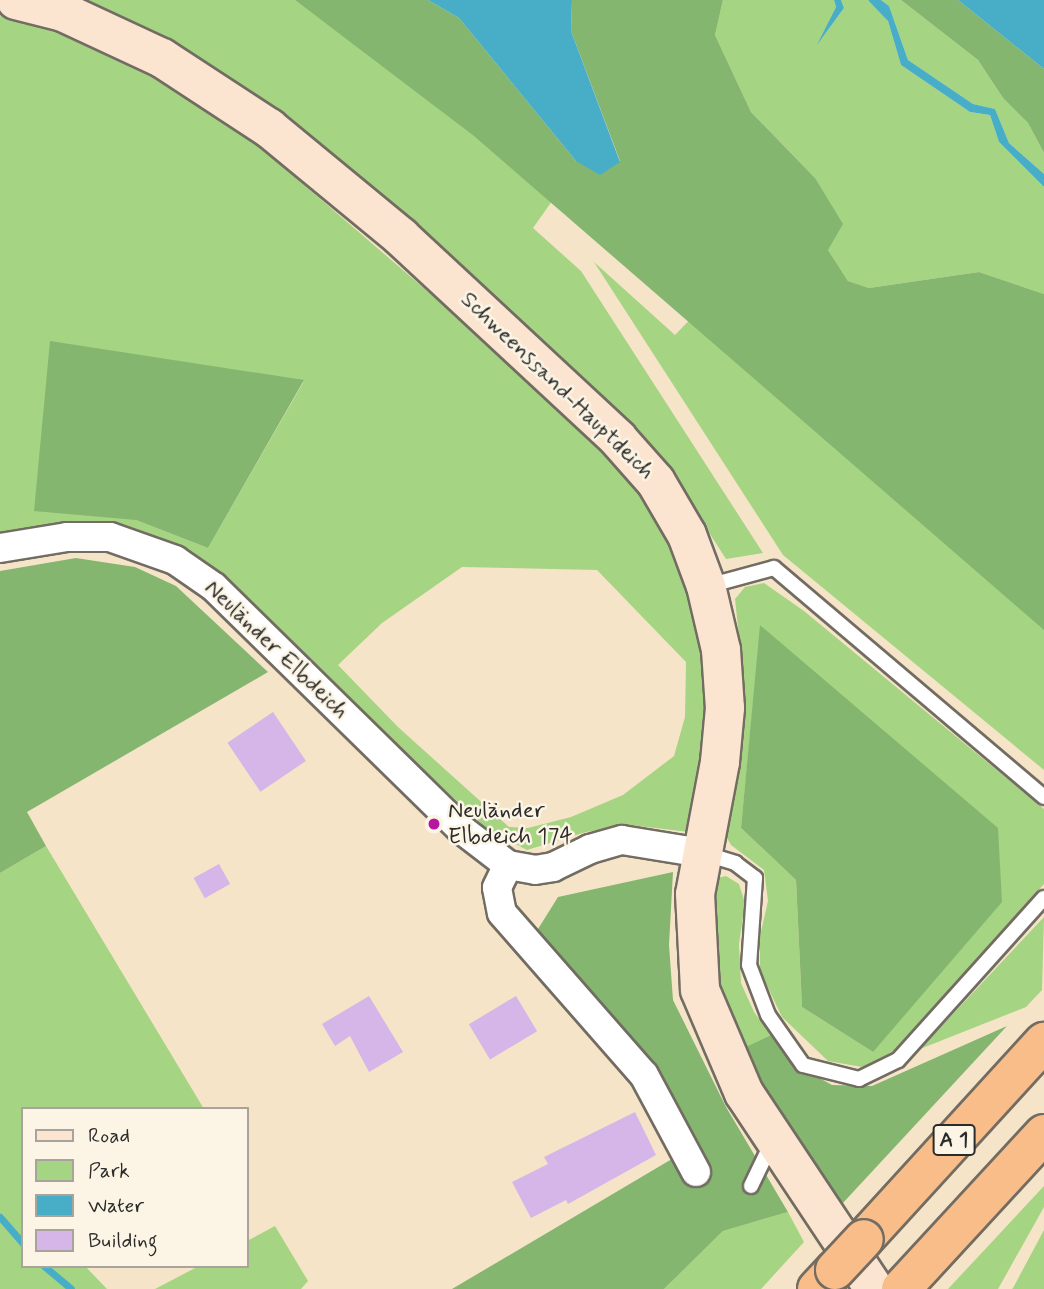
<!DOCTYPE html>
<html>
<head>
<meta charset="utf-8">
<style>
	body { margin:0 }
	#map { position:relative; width:1044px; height:1289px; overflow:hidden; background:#f6e4c9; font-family:Mynerve,sans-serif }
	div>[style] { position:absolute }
	.green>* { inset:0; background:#a5d482 }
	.forest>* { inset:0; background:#84b670 }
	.water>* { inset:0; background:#48aec8 }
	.stream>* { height:7px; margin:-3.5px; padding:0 3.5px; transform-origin:3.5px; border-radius:3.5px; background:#48aec8 }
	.building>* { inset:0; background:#d6b5e9; transform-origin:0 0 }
	.roads { filter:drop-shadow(2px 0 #726c62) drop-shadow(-2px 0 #726c62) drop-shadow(0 2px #726c62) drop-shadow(0 -2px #726c62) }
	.lane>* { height:14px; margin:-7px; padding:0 7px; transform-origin:7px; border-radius:7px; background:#fff }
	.street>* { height:28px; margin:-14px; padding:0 14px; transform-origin:14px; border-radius:14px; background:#fff }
	.secondary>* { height:38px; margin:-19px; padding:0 19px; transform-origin:19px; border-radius:19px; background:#fce5d0 }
	.highway>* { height:38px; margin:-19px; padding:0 19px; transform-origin:19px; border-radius:19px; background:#f8bd89 }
	.bridges { filter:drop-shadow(2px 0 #726c62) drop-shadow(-2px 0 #726c62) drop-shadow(0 2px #726c62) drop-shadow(0 -2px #726c62) }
	.highway-bridge>* { height:38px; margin:-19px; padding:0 19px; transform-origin:19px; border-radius:19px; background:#f8bd89 }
	.dots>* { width:19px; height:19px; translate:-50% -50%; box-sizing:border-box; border:4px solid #fcf5e5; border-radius:50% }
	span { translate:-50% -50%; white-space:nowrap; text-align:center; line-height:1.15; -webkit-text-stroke:5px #fcf5e5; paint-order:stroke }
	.shield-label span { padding:2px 5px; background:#fcf5e5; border:2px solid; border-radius:5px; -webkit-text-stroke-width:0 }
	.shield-label { font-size:21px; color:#2b2b2b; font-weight:700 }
	.street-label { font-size:23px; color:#2b2b2b }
	.poi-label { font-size:23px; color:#2b2b2b }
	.left { translate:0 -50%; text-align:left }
	.legend { position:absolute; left:21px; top:1107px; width:228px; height:161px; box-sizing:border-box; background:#fcf5e5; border:2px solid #a8a49b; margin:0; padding:9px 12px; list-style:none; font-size:21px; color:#2b2b2b }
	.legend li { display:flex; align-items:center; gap:14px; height:35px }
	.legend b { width:35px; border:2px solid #a8a49b }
</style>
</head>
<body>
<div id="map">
	<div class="green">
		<i style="clip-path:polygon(54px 0,295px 0,557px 194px,533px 228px,581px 271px,763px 553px,726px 559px,656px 450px,614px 408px,408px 227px)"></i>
		<i style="clip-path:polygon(723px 0,834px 0,836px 7px,820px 41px,844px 8px,841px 0,868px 0,878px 7px,888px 21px,901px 65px,970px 112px,990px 115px,999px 142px,1044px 187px,1044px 294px,979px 272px,869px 288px,848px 281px,828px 250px,815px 178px,751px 112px,715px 35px)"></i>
		<i style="clip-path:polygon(881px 0,901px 0,978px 60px,1003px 98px,1028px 123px,1044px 153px,1044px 174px,1009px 143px,995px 109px,973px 104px,908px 60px,889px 6px)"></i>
		<i style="clip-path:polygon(evenodd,0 16px,58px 33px,154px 78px,260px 147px,563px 408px,642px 490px,674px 540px,706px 654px,709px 711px,689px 832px,630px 825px,586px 832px,527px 850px,488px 830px,426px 772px,420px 776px,192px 561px,0 537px,0 16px,304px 381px,208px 548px,136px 520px,304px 381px,0 16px,462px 567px,597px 570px,686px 662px,685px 717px,674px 756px,623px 795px,571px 817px,528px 828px,509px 827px,398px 727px,338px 665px,382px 623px,462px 567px)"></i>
		<i style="clip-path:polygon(594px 262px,675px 335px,702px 307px,1044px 618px,1044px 770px,783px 555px)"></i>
		<i style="clip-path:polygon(evenodd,764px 583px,804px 611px,1044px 809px,1044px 884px,895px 1049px,877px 1063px,862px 1067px,828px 1061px,782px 1017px,760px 971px,760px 936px,768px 901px,764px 870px,731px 845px,723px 831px,734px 783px,744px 683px,735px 599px,745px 587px,764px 583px,761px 625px,873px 1052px,802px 1007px,796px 880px,741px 828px,761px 625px)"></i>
		<i style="clip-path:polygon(46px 846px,204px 1109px,23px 1109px,23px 1266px,85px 1266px,107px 1289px,0 1289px,0 873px)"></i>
		<i style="clip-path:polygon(726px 876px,739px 884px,745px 903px,739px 944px,741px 983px,754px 1012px,771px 1035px,735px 1052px,711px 979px,712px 879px)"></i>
		<i style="clip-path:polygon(1044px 917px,1042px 990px,1026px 1007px,920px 1049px)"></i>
		<i style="clip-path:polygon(1044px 1186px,1044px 1207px,998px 1289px,948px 1289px)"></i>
		<i style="clip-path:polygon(788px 1212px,804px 1242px,761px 1289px,664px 1289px,723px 1231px)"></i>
		<i style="clip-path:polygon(275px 1226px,308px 1281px,301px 1289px,155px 1289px,199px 1266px,247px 1266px,247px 1241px)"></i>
		<i style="clip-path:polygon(1044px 1230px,1044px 1289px,1012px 1289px,1013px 1288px)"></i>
	</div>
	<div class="forest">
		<i style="clip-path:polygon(295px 0,428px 0,459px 18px,576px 161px,620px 161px,571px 31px,572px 0,723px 0,715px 35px,751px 112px,815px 178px,843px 224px,828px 250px,848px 281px,869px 288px,979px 272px,1044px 294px,1044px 630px,474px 136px)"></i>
		<i style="clip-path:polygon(901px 0,958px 0,1044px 69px,1044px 153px,1028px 123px,1003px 98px,978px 60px)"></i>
		<i style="clip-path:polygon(50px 341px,304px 380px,208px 548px,136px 520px,34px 511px)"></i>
		<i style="clip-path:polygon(76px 558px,135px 567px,176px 586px,268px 672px,27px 812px,46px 846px,0 873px,0 571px)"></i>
		<i style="clip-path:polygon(760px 625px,998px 828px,1002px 902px,873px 1052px,802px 1007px,796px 880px,741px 828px)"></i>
		<i style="clip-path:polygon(673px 872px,669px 945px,673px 1000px,726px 1107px,788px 1212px,723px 1231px,664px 1289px,452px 1289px,682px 1153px,611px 1032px,528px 945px,558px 897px)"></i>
		<i style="clip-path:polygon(1007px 1026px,842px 1204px,784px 1130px,735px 1052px,771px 1035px,796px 1065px,832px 1085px,872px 1086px)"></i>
	</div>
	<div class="water">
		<i style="clip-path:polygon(428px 0,572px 0,571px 31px,620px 162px,600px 175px,576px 161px,459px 18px)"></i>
		<i style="clip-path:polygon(834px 0,841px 0,844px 8px,817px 45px,836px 7px)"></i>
		<i style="clip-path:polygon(868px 0,881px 0,889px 6px,908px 60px,973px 104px,995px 109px,1009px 143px,1044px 174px,1044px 187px,999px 142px,990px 115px,970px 112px,901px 65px,888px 21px)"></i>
		<i style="clip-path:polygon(958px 0,1044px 0,1044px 69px)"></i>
	</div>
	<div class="stream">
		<i style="left:0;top:1217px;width:35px;rotate:49deg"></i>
		<i style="left:44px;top:1266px;width:35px;rotate:40deg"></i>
	</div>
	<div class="building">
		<i style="left:273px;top:712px;width:59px;height:55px;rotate:56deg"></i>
		<i style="left:219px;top:864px;width:23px;height:29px;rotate:61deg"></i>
		<i style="clip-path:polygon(369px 996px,403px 1052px,369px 1072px,350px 1036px,335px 1046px,322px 1024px)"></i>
		<i style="left:516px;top:996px;width:41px;height:55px;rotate:59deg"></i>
		<i style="clip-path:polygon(635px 1112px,656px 1155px,568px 1204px,566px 1200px,531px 1218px,512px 1182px,548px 1164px,544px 1157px)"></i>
	</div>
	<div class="roads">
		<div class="lane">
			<i style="left:708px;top:586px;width:68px;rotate:-15.3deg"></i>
			<i style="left:774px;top:568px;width:354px;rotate:40.3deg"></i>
			<i style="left:703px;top:853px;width:34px;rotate:17deg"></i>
			<i style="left:735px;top:863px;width:25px;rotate:37deg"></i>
			<i style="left:755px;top:878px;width:87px;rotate:93.9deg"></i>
			<i style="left:749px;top:965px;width:53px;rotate:69.2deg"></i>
			<i style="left:768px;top:1015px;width:61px;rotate:55deg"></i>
			<i style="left:803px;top:1065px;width:58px;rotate:14deg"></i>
			<i style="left:859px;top:1079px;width:43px;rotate:-26deg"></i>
			<i style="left:898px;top:1060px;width:218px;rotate:-48deg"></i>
			<i style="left:751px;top:1186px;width:51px;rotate:-64.4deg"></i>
		</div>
		<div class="street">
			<i style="left:0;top:548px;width:68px;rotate:-9.3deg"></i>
			<i style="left:67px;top:537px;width:43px"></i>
			<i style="left:110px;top:537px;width:69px;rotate:19.5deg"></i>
			<i style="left:175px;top:560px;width:47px;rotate:34.7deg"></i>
			<i style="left:214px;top:587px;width:346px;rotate:44.4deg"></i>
			<i style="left:461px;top:829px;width:59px;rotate:37.5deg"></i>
			<i style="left:508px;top:865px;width:27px;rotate:10deg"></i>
			<i style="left:535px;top:870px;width:18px;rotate:-9deg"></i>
			<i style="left:553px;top:867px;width:41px;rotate:-25.9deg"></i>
			<i style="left:590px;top:849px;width:33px;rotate:-16deg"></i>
			<i style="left:622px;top:840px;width:81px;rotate:9.2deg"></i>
			<i style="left:508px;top:865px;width:25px;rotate:116deg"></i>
			<i style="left:497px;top:888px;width:25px;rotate:79deg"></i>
			<i style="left:502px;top:913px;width:215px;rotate:48.8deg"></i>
			<i style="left:644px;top:1075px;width:110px;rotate:61.8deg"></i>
		</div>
		<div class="secondary">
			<i style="left:16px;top:0;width:49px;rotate:14.3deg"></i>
			<i style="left:63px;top:12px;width:109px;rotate:24.9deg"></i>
			<i style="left:162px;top:58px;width:128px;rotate:33.2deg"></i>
			<i style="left:269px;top:128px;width:171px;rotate:39.5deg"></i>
			<i style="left:401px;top:237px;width:296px;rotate:42.9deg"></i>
			<i style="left:618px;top:439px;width:57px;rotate:48.5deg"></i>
			<i style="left:656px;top:482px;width:61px;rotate:59.7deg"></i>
			<i style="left:687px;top:535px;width:54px;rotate:69.6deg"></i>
			<i style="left:706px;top:586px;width:66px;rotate:76.8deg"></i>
			<i style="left:721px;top:650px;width:58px;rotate:86.1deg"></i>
			<i style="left:725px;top:708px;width:54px;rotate:95.3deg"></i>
			<i style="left:720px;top:762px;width:134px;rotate:100.7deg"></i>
			<i style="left:695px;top:894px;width:96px;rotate:87deg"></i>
			<i style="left:700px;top:990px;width:112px;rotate:66.9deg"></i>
			<i style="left:744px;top:1093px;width:235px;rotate:56.4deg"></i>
		</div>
		<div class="highway">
			<i style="left:864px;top:1239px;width:267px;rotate:-47.6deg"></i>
			<i style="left:817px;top:1289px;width:26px;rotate:-47deg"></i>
			<i style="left:901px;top:1289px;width:211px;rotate:-47.3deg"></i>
		</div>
	</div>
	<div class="bridges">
		<div class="highway-bridge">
			<i style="left:835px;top:1270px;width:42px;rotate:-46.9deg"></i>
		</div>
	</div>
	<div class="dots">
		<i style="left:434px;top:824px;background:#b5179e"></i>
	</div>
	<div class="shield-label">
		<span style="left:954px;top:1140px">A 1</span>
	</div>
	<div class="street-label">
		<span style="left:557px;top:386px;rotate:44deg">Schweenssand-Hauptdeich</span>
		<span style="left:276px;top:650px;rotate:44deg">Neuländer Elbdeich</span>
	</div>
	<div class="poi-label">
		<span class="left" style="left:448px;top:824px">Neuländer<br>Elbdeich 174</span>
	</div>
	<ul class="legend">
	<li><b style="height:9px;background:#fce5d0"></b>Road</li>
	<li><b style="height:19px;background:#a5d482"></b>Park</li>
	<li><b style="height:19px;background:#48aec8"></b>Water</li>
	<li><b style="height:19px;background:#d6b5e9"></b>Building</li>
	</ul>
</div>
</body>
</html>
